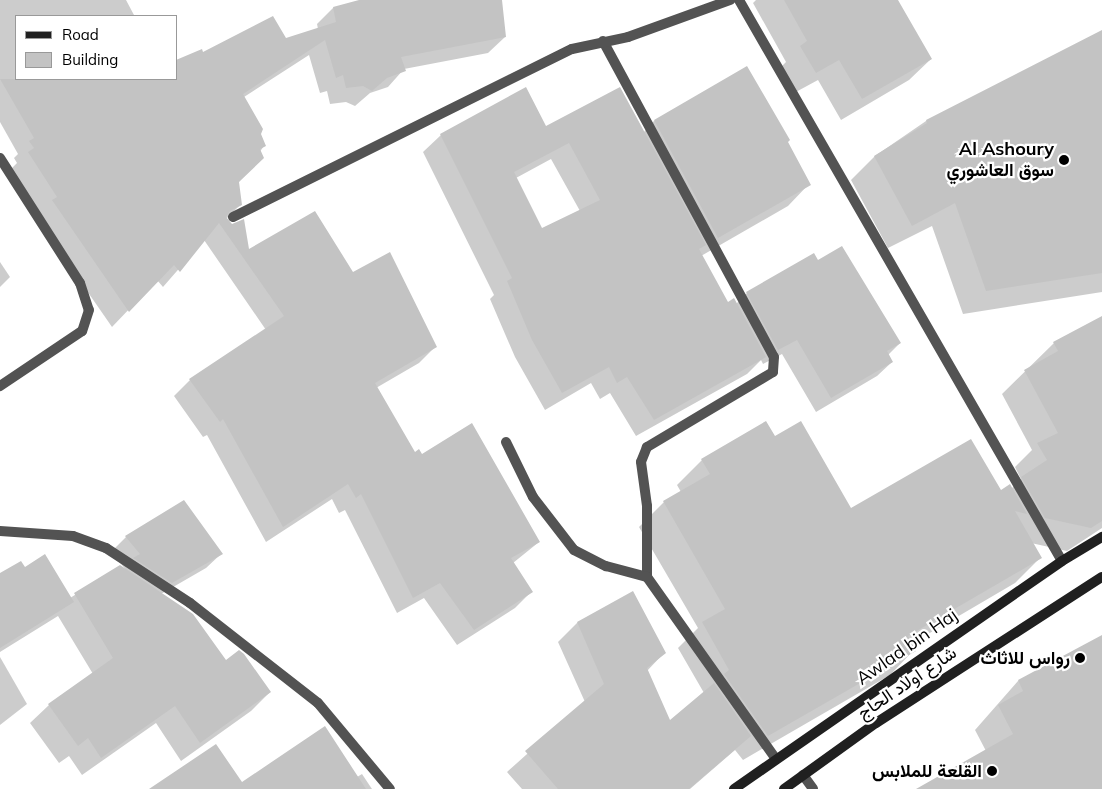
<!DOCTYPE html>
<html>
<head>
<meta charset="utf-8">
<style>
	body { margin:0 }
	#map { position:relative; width:1102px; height:789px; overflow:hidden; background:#fff; font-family:Mulish,Vazirmatn,sans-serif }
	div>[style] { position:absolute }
	.shadow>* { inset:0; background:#0003 }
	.building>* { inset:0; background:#c3c3c3 }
	.street>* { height:10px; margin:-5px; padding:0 5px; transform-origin:5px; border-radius:5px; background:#535353 }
	.secondary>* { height:10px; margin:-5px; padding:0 5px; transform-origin:5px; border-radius:5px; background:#202020 }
	.dots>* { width:14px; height:14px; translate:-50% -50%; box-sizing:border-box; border:2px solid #fff; border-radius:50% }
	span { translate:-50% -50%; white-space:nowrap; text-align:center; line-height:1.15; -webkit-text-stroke:4.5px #fff; paint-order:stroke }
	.poi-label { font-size:18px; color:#000; font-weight:700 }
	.right { translate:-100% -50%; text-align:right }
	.street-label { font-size:18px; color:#000 }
	.legend { position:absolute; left:15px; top:15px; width:162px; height:65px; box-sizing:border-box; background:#fff; border:1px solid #999; margin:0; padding:6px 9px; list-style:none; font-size:15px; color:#000 }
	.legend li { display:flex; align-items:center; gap:10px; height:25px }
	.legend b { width:25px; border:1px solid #999 }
</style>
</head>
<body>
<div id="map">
	<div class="shadow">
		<i style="clip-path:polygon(0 0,126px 0,134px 15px,16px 16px,16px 79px,176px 79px,203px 53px,285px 40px,318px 29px,317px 24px,333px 8px,364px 0,501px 0,505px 37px,488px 53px,404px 69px,388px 87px,370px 93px,355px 106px,346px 102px,330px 104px,327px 91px,320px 93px,309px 55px,244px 97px,264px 146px,238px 182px,241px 204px,226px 219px,248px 251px,353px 274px,435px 347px,419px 363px,376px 388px,414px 453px,539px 542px,513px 563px,531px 592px,515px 608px,457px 645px,424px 598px,397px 613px,345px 510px,339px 513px,332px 499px,266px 542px,207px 435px,203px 437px,174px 396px,190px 380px,266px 330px,204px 240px,163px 287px,157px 280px,112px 327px,6px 174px,17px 163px,14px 158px,18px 154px,0 122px)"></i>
		<i style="clip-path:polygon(756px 0,897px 0,931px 59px,909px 80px,841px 120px,818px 80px,794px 93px,780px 68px,786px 62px,753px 3px)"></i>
		<i style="clip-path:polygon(1102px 31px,1102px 292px,963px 314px,932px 226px,888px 248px,851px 180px,875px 156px,926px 121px)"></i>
		<i style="clip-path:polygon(evenodd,747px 67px,809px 184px,788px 206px,701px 256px,728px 304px,736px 304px,747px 293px,817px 261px,900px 343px,888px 355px,892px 362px,877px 376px,816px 412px,782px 354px,763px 364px,761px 360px,747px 374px,636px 436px,610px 393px,600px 399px,591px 383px,545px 410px,515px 357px,490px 299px,494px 295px,423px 152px,441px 135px,545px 128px,643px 133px,654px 121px,747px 67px,551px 159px,580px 211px,542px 230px,516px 178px,551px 159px)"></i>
		<i style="clip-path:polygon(0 262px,10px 277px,0 287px)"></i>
		<i style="clip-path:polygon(1102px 332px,1102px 528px,1067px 551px,1031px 543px,1040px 558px,1015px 583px,911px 644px,914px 650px,890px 675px,743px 760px,735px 750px,690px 789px,522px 789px,507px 772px,585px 702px,558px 642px,577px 623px,632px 593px,664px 653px,647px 671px,670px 722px,704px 693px,678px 648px,698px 628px,639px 527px,664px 502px,681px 492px,677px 485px,702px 460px,774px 438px,851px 510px,1011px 489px,1021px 479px,1015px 467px,1032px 450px,1002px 394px,1054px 343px)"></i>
		<i style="clip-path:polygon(126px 537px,221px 554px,206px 568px,161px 594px,225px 661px,270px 692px,251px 711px,181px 761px,156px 723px,82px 775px,69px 756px,59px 763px,30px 723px,49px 705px,93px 674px,58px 616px,0 652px,0 575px,24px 568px,70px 598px,120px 567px,127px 571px,111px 552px)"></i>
		<i style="clip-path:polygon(1102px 636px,1102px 789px,919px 789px,986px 751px,975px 730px,1018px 681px)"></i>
		<i style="clip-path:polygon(0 657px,27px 704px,0 725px)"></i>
		<i style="clip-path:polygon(362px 774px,372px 789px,151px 789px,243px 785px,357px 777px)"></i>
	</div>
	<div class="building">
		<i style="clip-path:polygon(359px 0,502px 0,506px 37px,401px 57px,406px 71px,387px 78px,372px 91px,363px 86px,346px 88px,343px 75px,336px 78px,325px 40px,243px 94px,263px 129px,261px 134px,266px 146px,260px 149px,264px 158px,239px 182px,242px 205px,230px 211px,226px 217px,232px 224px,244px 219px,249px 249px,315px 211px,353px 272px,390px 252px,437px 347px,375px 383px,415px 452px,419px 449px,422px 454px,472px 423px,540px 542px,511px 558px,533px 592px,474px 630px,440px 583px,413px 598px,361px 494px,356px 498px,348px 484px,283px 527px,223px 419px,220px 422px,189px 379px,284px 316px,219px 223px,180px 272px,174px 265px,129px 312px,52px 200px,57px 197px,28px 152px,34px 148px,29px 141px,34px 138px,0 79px,176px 79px,176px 60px,202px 49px,203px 52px,273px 16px,286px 38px,336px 22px,333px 7px)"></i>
		<i style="clip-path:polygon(784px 0,898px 0,932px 59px,862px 99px,839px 60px,816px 73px,800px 46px,807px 41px)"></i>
		<i style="clip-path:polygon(1102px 30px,1102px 273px,986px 291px,955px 203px,912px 226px,874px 156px,927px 123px,926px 120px)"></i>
		<i style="clip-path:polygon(747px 66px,790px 140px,788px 142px,811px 185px,718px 238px,654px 120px)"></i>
		<i style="clip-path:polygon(evenodd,526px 87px,546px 126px,620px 87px,706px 245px,699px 249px,728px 302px,734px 298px,766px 357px,654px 420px,627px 377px,617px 383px,609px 367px,562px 393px,532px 340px,507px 281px,512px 278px,440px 134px,526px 87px,569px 143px,600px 200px,542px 228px,514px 172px,569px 143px)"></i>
		<i style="clip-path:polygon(842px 246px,901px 343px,887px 351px,893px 362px,831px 398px,797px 340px,778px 350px,746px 292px,814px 253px,818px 260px)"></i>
		<i style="clip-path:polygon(1102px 316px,1102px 521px,1091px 528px,1045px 518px,1021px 477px,1047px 460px,1037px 443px,1058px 433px,1024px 370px,1058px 351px,1053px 342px)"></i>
		<i style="clip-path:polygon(766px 421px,775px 436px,801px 421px,851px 508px,971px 439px,1001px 490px,1010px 484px,1027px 514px,1015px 511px,1042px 558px,908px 636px,916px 651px,768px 736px,724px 674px,729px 670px,702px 622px,725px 609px,663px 501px,710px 474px,701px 459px)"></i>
		<i style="clip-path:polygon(184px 500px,223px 554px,172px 583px,133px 558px,140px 554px,125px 536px)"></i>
		<i style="clip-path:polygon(45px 554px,74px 602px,0 648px,0 573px,21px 561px,25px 567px)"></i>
		<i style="clip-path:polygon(120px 565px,193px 614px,226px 660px,239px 650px,244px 654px,271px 692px,200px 743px,175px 706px,101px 758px,88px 738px,78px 746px,48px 704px,113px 658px,74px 593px)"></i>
		<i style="clip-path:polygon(633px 591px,666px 653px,647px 668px,670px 720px,714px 683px,751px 736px,689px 789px,558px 789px,525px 751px,604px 684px,577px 622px)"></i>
		<i style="clip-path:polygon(1102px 635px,1102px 789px,916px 789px,1013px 734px,998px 705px,1023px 691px,1018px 680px)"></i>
		<i style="clip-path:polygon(325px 726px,366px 789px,149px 789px,216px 744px,242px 782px)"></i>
	</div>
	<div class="street">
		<i style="left:739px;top:0;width:647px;rotate:60.07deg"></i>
		<i style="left:603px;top:41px;width:359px;rotate:61.6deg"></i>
		<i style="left:774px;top:357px;width:15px;rotate:94deg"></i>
		<i style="left:773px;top:372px;width:147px;rotate:149.2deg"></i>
		<i style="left:647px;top:447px;width:16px;rotate:112deg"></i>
		<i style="left:641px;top:462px;width:44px;rotate:82.2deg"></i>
		<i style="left:647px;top:506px;width:71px;rotate:90deg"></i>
		<i style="left:647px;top:577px;width:222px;rotate:54.7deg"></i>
		<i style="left:0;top:158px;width:148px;rotate:57.4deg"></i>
		<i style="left:80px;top:283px;width:28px;rotate:72deg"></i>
		<i style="left:89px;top:310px;width:22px;rotate:108deg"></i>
		<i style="left:82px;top:331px;width:99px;rotate:146.1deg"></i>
		<i style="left:233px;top:217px;width:378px;rotate:-26.4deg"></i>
		<i style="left:572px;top:49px;width:57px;rotate:-12.1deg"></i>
		<i style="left:628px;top:37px;width:109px;rotate:-19.9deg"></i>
		<i style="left:506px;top:442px;width:61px;rotate:63.9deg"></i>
		<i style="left:533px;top:497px;width:67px;rotate:52.3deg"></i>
		<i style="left:574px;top:550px;width:36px;rotate:27deg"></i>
		<i style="left:606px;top:566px;width:42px;rotate:15deg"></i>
		<i style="left:0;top:531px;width:73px;rotate:3.9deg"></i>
		<i style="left:73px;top:536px;width:35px;rotate:20deg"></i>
		<i style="left:106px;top:548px;width:100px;rotate:33.2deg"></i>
		<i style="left:190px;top:603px;width:162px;rotate:38deg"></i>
		<i style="left:318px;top:703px;width:112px;rotate:50.1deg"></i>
		<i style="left:803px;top:775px;width:17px;rotate:54deg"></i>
	</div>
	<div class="secondary">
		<i style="left:734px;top:789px;width:399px;rotate:-34.8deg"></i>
		<i style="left:1062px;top:561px;width:47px;rotate:-31deg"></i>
		<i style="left:784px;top:789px;width:113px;rotate:-35.7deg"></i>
		<i style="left:876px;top:723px;width:269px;rotate:-32.9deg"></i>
	</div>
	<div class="dots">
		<i style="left:1064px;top:160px;background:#000"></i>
		<i style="left:1080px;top:658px;background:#000"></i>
		<i style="left:992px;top:771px;background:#000"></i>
	</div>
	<div class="poi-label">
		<span class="right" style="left:1054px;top:160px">Al Ashoury<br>سوق العاشوري</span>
		<span class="right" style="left:1070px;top:658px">رواس للاثاث</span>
		<span class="right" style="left:982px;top:771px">القلعة للملابس</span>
	</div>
	<div class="street-label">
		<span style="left:907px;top:647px;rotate:-35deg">Awlad bin Haj</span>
		<span style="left:907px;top:683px;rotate:-34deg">شارع اولاد الحاج</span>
	</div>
	<ul class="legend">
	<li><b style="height:6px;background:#202020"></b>Road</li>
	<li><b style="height:14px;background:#c3c3c3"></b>Building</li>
	</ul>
</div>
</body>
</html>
